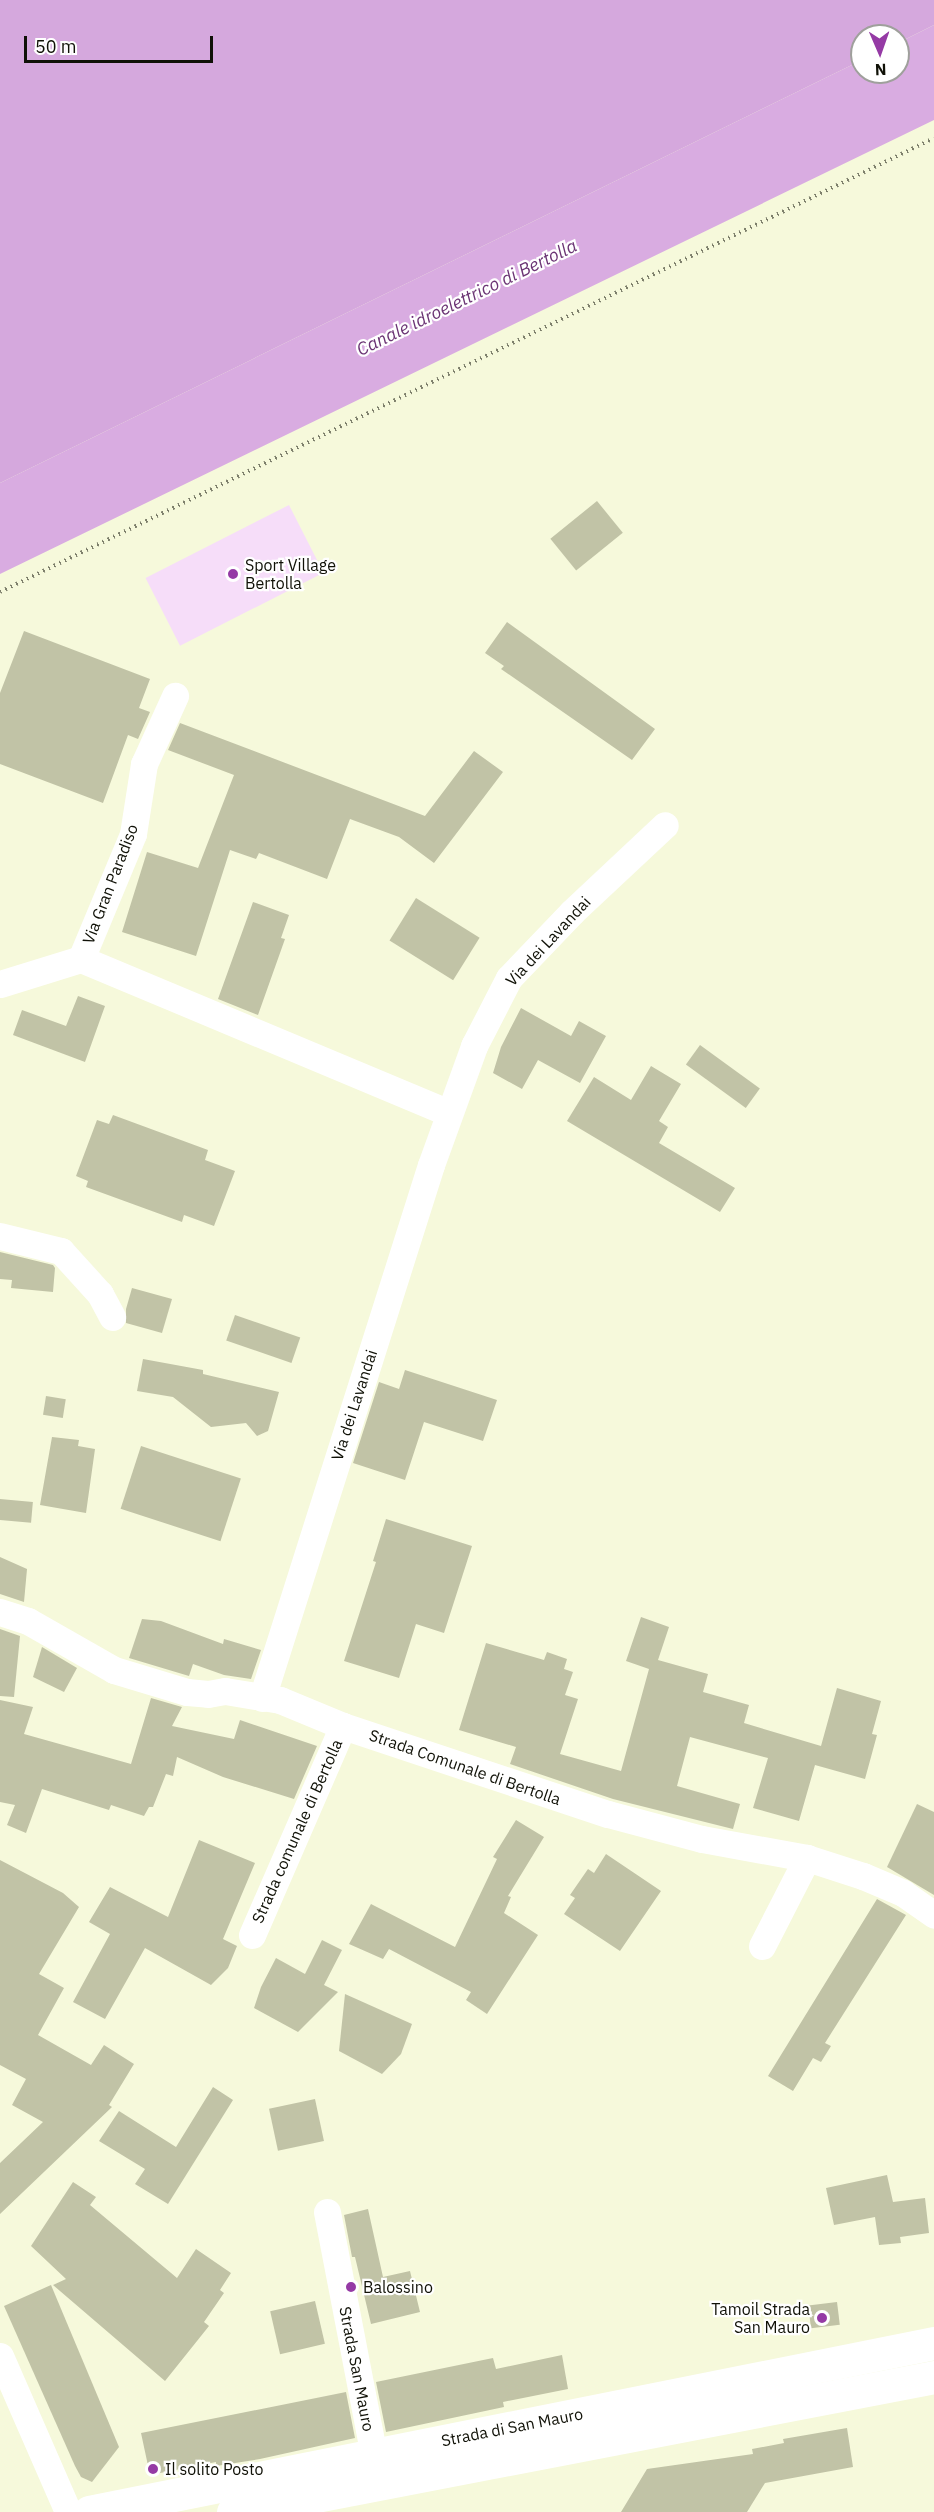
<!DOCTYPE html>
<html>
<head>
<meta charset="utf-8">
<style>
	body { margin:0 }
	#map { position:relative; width:934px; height:2512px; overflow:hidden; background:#f6f9db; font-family:"IBM Plex Sans",sans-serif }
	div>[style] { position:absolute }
	.green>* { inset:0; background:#f6ddf9; transform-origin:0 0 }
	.forest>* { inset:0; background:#d5a8dd }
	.water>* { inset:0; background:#d9ace1 }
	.building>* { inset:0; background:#c1c3a6; transform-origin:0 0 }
	.path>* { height:4px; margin-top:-2px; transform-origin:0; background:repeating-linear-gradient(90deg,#7d7f6b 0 1.5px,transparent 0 6px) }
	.minor>* { height:27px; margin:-13.5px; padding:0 13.5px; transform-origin:13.5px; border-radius:13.5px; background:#fff }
	.major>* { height:33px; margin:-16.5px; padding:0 16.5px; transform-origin:16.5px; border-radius:16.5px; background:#fff }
	.dots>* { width:16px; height:16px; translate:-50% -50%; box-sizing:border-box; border:3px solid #fff; border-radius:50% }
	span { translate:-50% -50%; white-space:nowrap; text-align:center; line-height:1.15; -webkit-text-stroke:4.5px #fff; paint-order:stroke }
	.poi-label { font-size:16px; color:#101107 }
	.left { translate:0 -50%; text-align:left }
	.right { translate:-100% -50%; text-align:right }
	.street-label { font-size:16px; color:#101107 }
	.water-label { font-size:18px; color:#6b3474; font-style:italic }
	.north { position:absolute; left:850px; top:24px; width:60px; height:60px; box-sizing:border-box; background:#fff; border:2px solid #9fa09c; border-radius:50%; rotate:178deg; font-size:16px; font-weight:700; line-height:24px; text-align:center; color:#101107 }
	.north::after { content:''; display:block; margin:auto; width:21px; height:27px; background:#953aa5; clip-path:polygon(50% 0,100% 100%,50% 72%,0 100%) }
	.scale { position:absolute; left:24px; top:36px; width:189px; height:27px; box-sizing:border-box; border:3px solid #101107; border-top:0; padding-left:8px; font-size:18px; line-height:21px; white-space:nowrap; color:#101107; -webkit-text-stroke:4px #fff; paint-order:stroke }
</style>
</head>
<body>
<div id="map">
	<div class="green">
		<i style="left:289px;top:505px;width:76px;height:161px;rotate:63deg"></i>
	</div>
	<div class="forest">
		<i style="clip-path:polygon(0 0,934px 0,934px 25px,898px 43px,898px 36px,862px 36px,862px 60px,0 483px)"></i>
	</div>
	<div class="water">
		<i style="clip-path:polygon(934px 25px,934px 120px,0 574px,0 483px,862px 60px,862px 72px,898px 72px,898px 43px)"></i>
	</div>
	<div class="building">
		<i style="left:597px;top:501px;width:41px;height:60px;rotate:51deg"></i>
		<i style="clip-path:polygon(507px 622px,655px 729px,632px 760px,501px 669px,504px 666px,485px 653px)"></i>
		<i style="clip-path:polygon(24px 631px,150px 679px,139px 708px,150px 712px,138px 739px,128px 735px,103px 803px,0 764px,0 693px)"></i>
		<i style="clip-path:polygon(180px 723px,425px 816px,474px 751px,503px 772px,434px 863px,399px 837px,350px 819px,327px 879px,259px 853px,256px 859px,230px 850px,196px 956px,122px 932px,147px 852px,198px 868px,234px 775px,168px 750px)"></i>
		<i style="left:416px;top:898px;width:75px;height:50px;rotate:32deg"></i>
		<i style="clip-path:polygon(253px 902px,289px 915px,281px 938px,285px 939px,258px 1015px,218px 999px)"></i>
		<i style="clip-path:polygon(78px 996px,105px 1006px,85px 1062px,13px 1035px,22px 1010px,66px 1026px)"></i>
		<i style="clip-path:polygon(521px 1008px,571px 1036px,579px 1021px,606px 1036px,580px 1083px,538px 1060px,522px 1089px,493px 1073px,501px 1047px)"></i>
		<i style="left:700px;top:1045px;width:74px;height:24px;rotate:36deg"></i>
		<i style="clip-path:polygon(651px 1066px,681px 1084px,659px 1121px,668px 1127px,659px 1143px,735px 1188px,720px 1212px,567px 1121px,594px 1077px,631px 1100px)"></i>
		<i style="clip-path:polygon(113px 1115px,208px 1150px,205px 1160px,235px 1171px,214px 1226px,184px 1215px,182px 1222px,86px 1187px,88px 1181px,76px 1176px,97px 1120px,109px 1124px)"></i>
		<i style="clip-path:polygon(0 1252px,53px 1265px,55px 1268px,53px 1292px,11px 1288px,12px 1280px,0 1279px)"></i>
		<i style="clip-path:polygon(132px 1288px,172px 1299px,162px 1333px,126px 1323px,126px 1309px)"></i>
		<i style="left:235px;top:1315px;width:69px;height:27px;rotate:19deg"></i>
		<i style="clip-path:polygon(143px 1359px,203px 1370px,203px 1374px,279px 1392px,268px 1431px,257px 1436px,246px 1423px,211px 1427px,173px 1397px,137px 1391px)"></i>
		<i style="clip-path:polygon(405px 1370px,497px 1400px,483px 1441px,424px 1422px,405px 1480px,353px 1463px,379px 1382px,399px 1389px)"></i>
		<i style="left:46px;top:1396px;width:20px;height:19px;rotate:9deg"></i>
		<i style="clip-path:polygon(52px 1437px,79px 1440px,78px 1446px,95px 1449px,86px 1513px,40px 1505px)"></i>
		<i style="left:141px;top:1446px;width:105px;height:66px;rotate:18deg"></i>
		<i style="left:0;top:1499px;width:33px;height:21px;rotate:5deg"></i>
		<i style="clip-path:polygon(386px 1519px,472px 1546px,444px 1633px,416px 1624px,399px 1678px,344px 1661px,376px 1562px,373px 1561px)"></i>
		<i style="clip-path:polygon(0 1557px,27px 1569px,24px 1602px,0 1594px)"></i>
		<i style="clip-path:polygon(641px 1617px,669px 1627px,658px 1660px,708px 1674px,703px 1692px,749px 1705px,744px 1723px,821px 1746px,837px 1688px,881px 1701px,872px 1734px,877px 1735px,865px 1779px,815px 1765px,799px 1821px,753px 1808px,768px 1758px,690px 1737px,677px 1786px,740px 1804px,733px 1829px,613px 1799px,510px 1764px,516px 1747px,459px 1730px,486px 1643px,544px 1660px,547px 1652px,567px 1659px,564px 1669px,573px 1672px,565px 1695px,578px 1699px,560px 1754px,621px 1771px,649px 1669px,626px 1661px)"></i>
		<i style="clip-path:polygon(142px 1619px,161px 1621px,223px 1644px,224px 1639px,261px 1650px,251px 1679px,224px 1675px,193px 1664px,189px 1676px,129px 1658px)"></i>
		<i style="clip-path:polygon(0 1629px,20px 1636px,14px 1697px,0 1696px)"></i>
		<i style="clip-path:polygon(42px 1647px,77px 1668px,64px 1692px,33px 1677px)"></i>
		<i style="clip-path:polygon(151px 1698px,182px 1707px,172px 1726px,234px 1739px,240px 1720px,317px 1746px,294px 1799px,223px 1777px,177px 1757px,173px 1776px,166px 1774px,153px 1807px,149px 1807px,144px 1816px,111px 1805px,109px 1810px,42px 1789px,26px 1833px,7px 1825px,15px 1805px,0 1802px,0 1700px,33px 1707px,24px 1734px,131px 1764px)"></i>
		<i style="clip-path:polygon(917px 1804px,934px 1812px,934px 1895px,887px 1867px)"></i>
		<i style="clip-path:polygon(516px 1820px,544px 1837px,508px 1896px,511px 1897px,504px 1913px,538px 1935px,487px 2014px,466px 2000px,471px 1992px,389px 1949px,383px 1959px,349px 1944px,371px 1904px,455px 1947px,497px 1859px,493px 1857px)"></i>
		<i style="clip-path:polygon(199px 1840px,255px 1863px,223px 1939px,237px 1946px,228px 1968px,211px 1985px,145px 1948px,105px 2019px,73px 2002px,110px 1934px,89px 1922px,110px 1887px,168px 1917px)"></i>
		<i style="clip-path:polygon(606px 1854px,661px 1891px,620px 1951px,564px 1914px,575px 1898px,570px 1895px,588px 1869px,594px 1873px)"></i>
		<i style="clip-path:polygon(0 1860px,63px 1893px,79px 1907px,39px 1974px,64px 1988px,38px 2035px,91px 2065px,104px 2045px,134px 2064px,109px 2105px,112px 2107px,0 2214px,0 2163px,43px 2122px,12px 2105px,26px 2079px,0 2065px)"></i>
		<i style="clip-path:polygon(877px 1899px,906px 1915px,825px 2043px,831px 2046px,821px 2062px,813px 2058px,793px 2091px,768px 2076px)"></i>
		<i style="clip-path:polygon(322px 1940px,342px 1950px,324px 1985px,338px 1992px,298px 2032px,254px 2008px,261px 1987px,276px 1958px,305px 1974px)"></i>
		<i style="clip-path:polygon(345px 1994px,412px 2024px,401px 2054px,382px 2074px,339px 2051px)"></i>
		<i style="clip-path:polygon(213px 2087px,233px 2100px,168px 2204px,135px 2184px,145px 2169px,99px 2141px,119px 2111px,176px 2147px)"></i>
		<i style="left:315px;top:2099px;width:43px;height:47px;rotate:78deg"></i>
		<i style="clip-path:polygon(887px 2175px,893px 2202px,925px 2198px,929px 2233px,900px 2237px,901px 2243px,879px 2245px,875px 2217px,834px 2225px,826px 2188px)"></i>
		<i style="clip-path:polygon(73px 2182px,96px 2197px,90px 2205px,177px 2278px,196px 2249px,231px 2273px,220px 2290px,224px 2293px,204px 2322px,209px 2326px,165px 2381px,53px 2285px,66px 2279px,31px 2246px)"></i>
		<i style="clip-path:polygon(368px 2209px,383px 2277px,410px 2271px,420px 2312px,371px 2324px,355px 2257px,352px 2257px,344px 2215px)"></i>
		<i style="clip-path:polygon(51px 2285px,119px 2447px,92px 2482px,81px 2477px,75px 2466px,4px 2306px)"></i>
		<i style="left:315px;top:2301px;width:44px;height:46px;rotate:77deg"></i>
		<i style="left:837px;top:2302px;width:23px;height:29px;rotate:83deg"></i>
		<i style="clip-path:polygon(562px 2355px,568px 2389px,503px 2402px,504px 2407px,386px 2432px,376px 2382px,493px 2358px,496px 2369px)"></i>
		<i style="clip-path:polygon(346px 2392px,355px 2438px,260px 2459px,216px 2466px,216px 2462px,150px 2475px,141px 2433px)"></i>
		<i style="clip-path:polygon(847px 2428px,853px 2467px,765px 2483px,747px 2512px,621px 2512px,647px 2469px,753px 2454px,752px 2449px,784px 2443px,783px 2439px)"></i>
	</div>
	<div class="path">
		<i style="left:0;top:592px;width:1038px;rotate:-25.92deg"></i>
	</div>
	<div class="minor">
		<i style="left:81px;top:959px;width:399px;rotate:22.7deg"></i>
		<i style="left:0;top:984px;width:85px;rotate:-17.2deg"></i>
		<i style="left:81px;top:959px;width:135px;rotate:-67.4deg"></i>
		<i style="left:133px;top:834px;width:71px;rotate:-81.1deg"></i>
		<i style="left:144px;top:764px;width:75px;rotate:-65.5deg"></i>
		<i style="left:0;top:1236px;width:63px;rotate:13.8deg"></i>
		<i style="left:61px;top:1251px;width:58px;rotate:47.8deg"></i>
		<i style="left:100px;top:1294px;width:26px;rotate:62deg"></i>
		<i style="left:0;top:1612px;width:29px;rotate:18deg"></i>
		<i style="left:28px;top:1621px;width:99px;rotate:29.7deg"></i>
		<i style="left:114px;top:1670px;width:76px;rotate:16.8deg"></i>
		<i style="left:187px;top:1692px;width:21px;rotate:5deg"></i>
		<i style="left:208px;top:1694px;width:17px;rotate:-10deg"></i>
		<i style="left:225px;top:1691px;width:56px;rotate:9.3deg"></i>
		<i style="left:280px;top:1700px;width:68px;rotate:22.4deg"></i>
		<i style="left:343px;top:1726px;width:279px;rotate:18.4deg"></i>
		<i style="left:608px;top:1814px;width:97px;rotate:14.9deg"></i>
		<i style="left:702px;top:1839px;width:107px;rotate:10.3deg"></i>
		<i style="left:807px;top:1858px;width:59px;rotate:17.8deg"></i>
		<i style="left:863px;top:1876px;width:43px;rotate:23deg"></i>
		<i style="left:903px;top:1893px;width:38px;rotate:35deg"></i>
		<i style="left:262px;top:1698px;width:559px;rotate:-72.41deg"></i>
		<i style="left:431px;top:1165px;width:127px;rotate:-70.1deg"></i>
		<i style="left:474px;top:1046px;width:76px;rotate:-62.8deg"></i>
		<i style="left:509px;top:978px;width:91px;rotate:-46.3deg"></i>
		<i style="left:572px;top:912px;width:127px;rotate:-43.1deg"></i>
		<i style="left:252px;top:1935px;width:228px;rotate:-66.5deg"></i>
		<i style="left:762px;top:1946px;width:99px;rotate:-62.9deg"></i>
		<i style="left:327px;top:2212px;width:248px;rotate:79.1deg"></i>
		<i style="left:0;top:2356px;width:170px;rotate:66.4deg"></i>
	</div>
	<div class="major">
		<i style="left:89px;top:2512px;width:862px;rotate:-11.31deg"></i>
		<i style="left:233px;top:2512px;width:714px;rotate:-10.9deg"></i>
	</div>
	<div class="dots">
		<i style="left:233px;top:574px;background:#953aa5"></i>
		<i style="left:351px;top:2287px;background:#953aa5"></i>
		<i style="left:822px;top:2318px;background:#953aa5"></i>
		<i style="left:153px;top:2469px;background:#953aa5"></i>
	</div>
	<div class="poi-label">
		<span class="left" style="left:245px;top:574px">Sport Village<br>Bertolla</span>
		<span class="left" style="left:363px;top:2287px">Balossino</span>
		<span class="right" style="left:810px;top:2318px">Tamoil Strada<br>San Mauro</span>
		<span class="left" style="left:165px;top:2469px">Il solito Posto</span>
	</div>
	<div class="street-label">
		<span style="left:110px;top:884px;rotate:-69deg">Via Gran Paradiso</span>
		<span style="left:548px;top:941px;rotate:-47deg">Via dei Lavandai</span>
		<span style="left:354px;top:1405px;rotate:-72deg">Via dei Lavandai</span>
		<span style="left:465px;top:1767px;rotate:19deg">Strada Comunale di Bertolla</span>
		<span style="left:297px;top:1831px;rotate:-66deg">Strada comunale di Bertolla</span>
		<span style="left:357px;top:2369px;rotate:79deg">Strada San Mauro</span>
		<span style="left:512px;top:2427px;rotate:-11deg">Strada di San Mauro</span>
	</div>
	<div class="water-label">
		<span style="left:467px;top:298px;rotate:-26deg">Canale idroelettrico di Bertolla</span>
	</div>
	<div class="north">N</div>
	<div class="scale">50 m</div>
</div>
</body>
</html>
